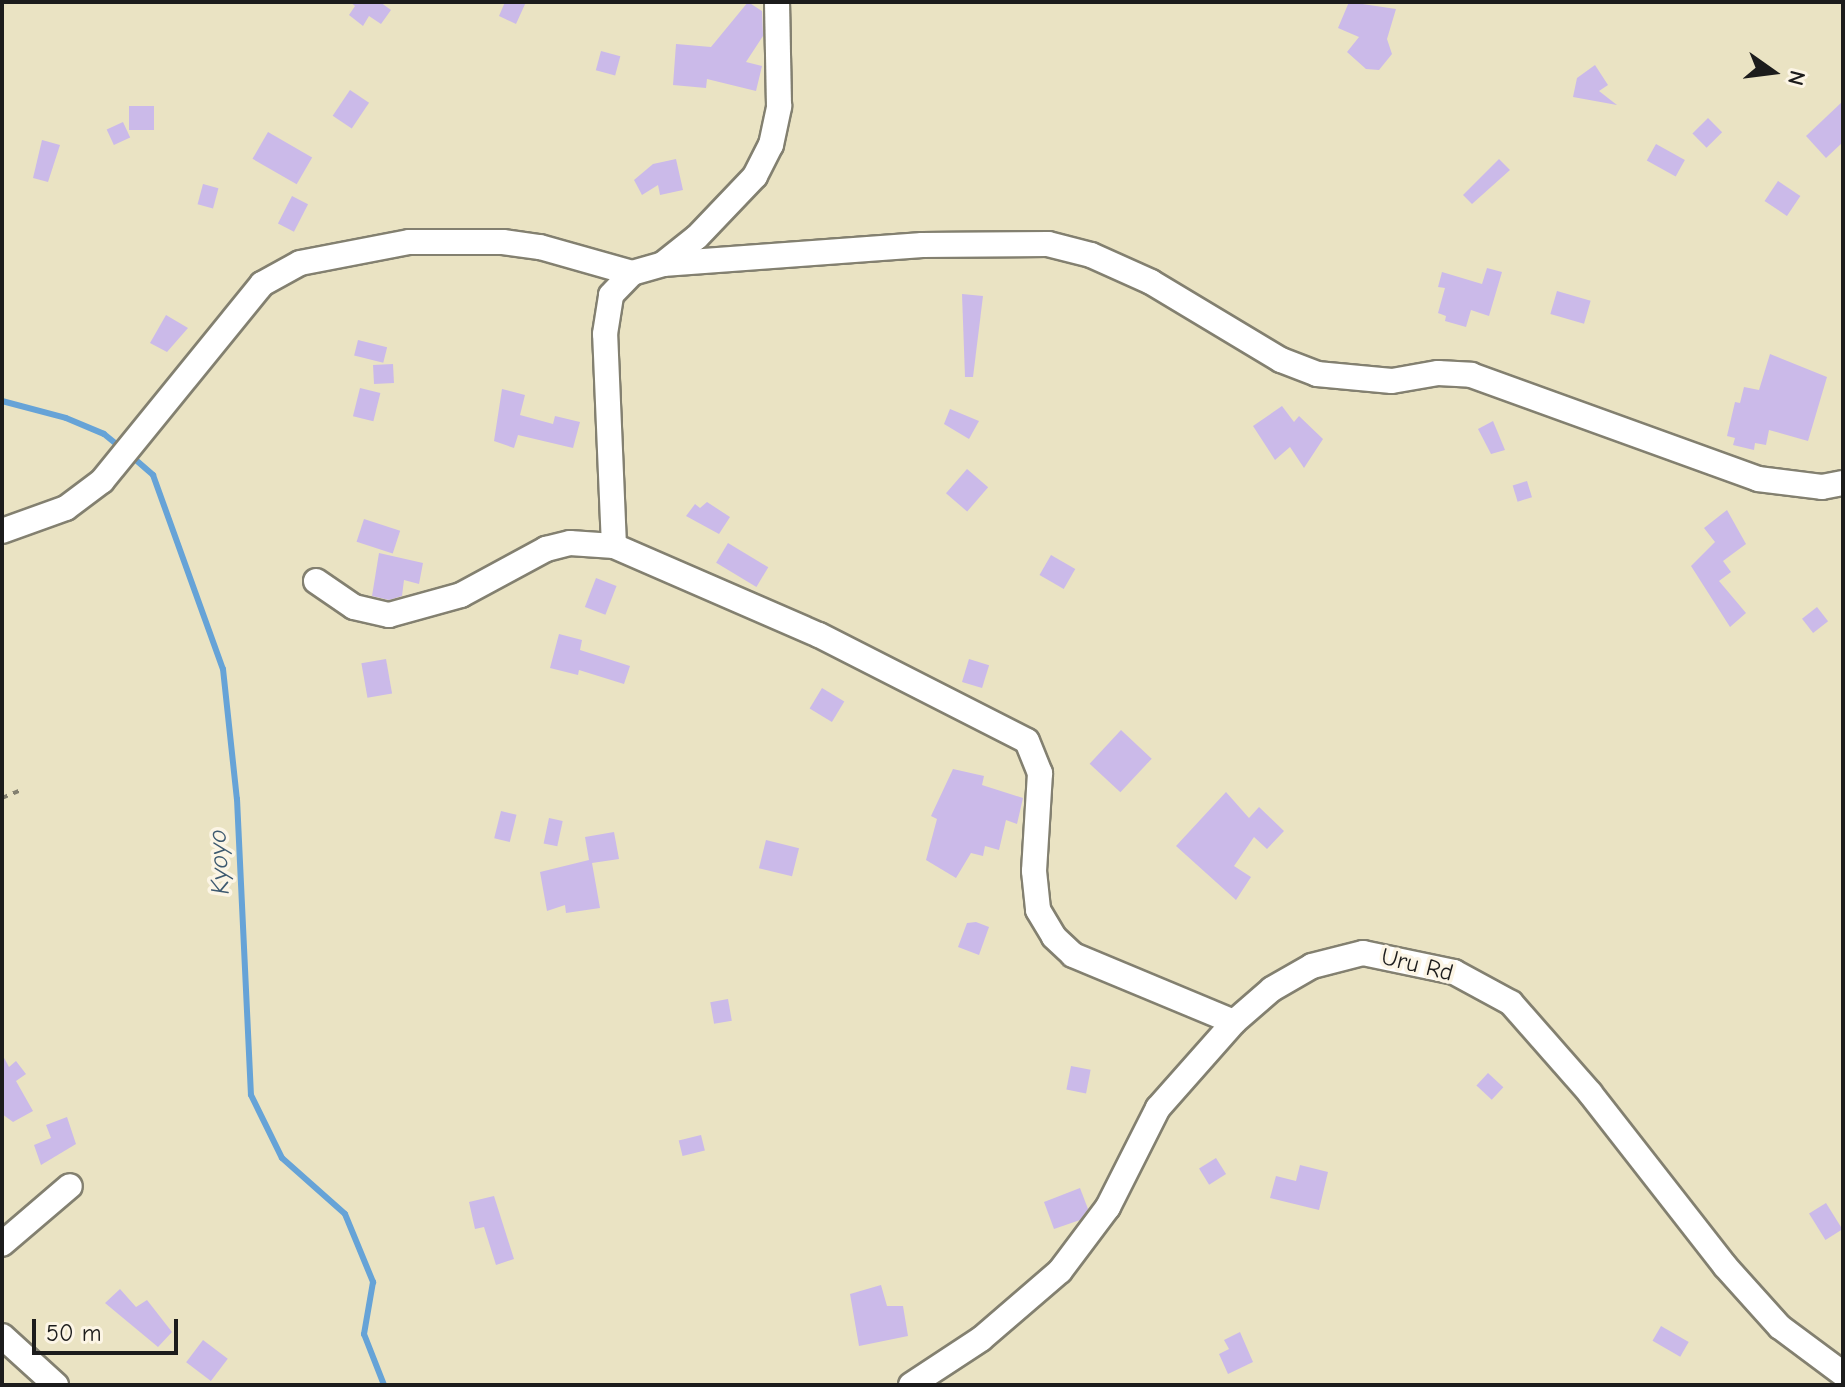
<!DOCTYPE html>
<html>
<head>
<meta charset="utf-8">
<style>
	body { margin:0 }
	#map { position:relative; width:1845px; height:1387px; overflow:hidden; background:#eae3c3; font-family:"Comic Neue",sans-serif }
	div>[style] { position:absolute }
	.stream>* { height:6px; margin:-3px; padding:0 3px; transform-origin:3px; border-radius:3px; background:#66a3d7 }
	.building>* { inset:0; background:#cbbae9; transform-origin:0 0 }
	.path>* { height:4px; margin-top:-2px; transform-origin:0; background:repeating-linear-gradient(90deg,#838070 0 6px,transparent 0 12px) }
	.roads { filter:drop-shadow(2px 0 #838070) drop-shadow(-2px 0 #838070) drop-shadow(0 2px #838070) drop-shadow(0 -2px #838070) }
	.minor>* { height:24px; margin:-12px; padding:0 12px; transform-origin:12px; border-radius:12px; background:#fff }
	span { translate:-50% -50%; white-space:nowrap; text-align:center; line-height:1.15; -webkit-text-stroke:7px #fcf5e5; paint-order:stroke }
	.street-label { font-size:24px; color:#1c1c1c }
	.water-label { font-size:26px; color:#3d5970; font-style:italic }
	.frame { position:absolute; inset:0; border:4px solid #1c1c1c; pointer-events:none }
	.north { position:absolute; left:1733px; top:32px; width:80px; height:80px; -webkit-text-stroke:6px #fcf5e5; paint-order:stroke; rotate:104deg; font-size:22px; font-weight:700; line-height:32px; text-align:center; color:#1c1c1c }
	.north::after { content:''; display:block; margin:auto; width:28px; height:36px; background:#1c1c1c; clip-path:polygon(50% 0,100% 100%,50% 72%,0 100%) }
	.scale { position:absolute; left:32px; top:1319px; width:146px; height:36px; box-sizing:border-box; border:4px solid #1c1c1c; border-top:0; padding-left:10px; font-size:24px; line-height:28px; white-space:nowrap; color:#1c1c1c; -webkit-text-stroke:6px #fcf5e5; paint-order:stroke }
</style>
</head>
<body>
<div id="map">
	<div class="stream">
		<i style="left:2px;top:401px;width:66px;rotate:14.9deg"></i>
		<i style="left:66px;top:418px;width:41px;rotate:22.8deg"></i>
		<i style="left:104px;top:434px;width:21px;rotate:39deg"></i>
		<i style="left:129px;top:454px;width:32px;rotate:41deg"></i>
		<i style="left:153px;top:475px;width:206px;rotate:70.2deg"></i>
		<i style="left:223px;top:669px;width:131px;rotate:83.9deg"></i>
		<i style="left:237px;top:799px;width:296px;rotate:87.3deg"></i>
		<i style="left:251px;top:1095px;width:70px;rotate:63.8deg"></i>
		<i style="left:282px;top:1158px;width:84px;rotate:41.6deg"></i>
		<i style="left:345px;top:1214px;width:74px;rotate:67.6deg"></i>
		<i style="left:373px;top:1282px;width:53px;rotate:99.8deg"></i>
		<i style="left:364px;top:1334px;width:55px;rotate:68.6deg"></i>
	</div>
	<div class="building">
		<i style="clip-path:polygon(350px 2px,380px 2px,391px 10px,381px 24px,369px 16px,363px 26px,349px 15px,355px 6px)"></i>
		<i style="clip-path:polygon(505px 2px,526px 2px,516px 24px,499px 16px)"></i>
		<i style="clip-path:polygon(748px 2px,762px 11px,763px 36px,746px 62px,762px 66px,756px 91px,707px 79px,706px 88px,673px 85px,676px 44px,711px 47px)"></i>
		<i style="clip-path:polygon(1349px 2px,1396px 9px,1387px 39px,1392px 54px,1379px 70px,1366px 69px,1347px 52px,1359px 37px,1338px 28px)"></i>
		<i style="left:601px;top:51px;width:20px;height:20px;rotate:15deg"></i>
		<i style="clip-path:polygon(1595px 65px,1608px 85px,1599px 91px,1617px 105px,1573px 97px,1577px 78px)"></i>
		<i style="left:350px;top:90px;width:23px;height:31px;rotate:34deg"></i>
		<i style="clip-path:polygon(1843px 101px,1843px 142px,1826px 158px,1806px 136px)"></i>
		<i style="left:129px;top:106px;width:25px;height:24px"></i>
		<i style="left:1708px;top:118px;width:20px;height:22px;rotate:45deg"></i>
		<i style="left:123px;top:122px;width:17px;height:18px;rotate:65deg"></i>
		<i style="left:268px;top:132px;width:51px;height:31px;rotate:30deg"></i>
		<i style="clip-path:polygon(42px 140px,60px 145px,48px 182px,33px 178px)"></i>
		<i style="left:1656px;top:144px;width:33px;height:19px;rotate:29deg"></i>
		<i style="clip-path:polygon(676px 159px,683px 190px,660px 195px,658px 185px,642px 195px,634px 180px,653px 164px)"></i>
		<i style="clip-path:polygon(1499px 159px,1510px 170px,1472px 204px,1463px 195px)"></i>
		<i style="left:1778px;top:181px;width:27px;height:24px;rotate:34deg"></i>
		<i style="left:203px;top:184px;width:16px;height:21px;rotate:15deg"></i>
		<i style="left:292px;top:196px;width:18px;height:31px;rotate:27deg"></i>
		<i style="clip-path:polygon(1487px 268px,1502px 272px,1489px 316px,1471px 310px,1466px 327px,1445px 321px,1446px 316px,1438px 313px,1445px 288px,1438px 287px,1442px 272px,1482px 284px)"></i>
		<i style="left:1557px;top:291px;width:35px;height:24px;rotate:16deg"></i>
		<i style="clip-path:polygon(962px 294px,983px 296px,973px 377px,965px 377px)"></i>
		<i style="clip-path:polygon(166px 315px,188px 328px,167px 352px,150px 343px)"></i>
		<i style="left:358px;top:340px;width:30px;height:16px;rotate:14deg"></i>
		<i style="clip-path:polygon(1770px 354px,1827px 377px,1808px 441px,1769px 430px,1766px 445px,1755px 443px,1754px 450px,1733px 445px,1735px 438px,1727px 436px,1735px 402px,1740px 403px,1744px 387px,1759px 390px)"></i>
		<i style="left:393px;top:364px;width:19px;height:20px;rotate:87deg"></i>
		<i style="left:360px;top:388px;width:21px;height:29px;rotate:14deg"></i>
		<i style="clip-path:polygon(502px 389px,525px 395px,520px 415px,553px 424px,555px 416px,580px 422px,573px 448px,518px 435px,514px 448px,494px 441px)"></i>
		<i style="clip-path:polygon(1282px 406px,1294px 422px,1299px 416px,1323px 439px,1304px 468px,1290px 447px,1275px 460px,1253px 426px)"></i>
		<i style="clip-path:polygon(950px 409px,979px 421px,969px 439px,944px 424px)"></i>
		<i style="clip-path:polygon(1493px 421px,1505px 450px,1491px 454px,1478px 429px)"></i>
		<i style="left:967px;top:469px;width:28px;height:32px;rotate:41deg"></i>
		<i style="left:1527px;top:481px;width:17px;height:15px;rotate:73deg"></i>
		<i style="clip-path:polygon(707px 502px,730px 517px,719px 534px,686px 516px,695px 504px,700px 508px)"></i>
		<i style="clip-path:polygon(1727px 510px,1746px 544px,1723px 561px,1731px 572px,1719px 581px,1746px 613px,1730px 627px,1691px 566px,1715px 542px,1704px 528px)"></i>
		<i style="left:364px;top:519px;width:38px;height:24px;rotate:18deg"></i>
		<i style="left:728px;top:543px;width:47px;height:23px;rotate:31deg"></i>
		<i style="clip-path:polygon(379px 553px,423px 563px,419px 584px,404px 580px,402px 596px,389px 600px,372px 596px)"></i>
		<i style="left:1051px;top:555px;width:28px;height:23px;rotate:30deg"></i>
		<i style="left:596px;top:578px;width:22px;height:31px;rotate:21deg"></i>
		<i style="left:1817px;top:607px;width:18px;height:19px;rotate:52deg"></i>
		<i style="clip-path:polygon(559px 634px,582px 640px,580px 650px,630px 666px,624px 684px,579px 670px,578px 675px,550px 668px)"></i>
		<i style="left:386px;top:659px;width:35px;height:25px;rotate:80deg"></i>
		<i style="left:969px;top:659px;width:21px;height:24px;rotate:17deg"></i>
		<i style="left:822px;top:688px;width:26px;height:24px;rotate:31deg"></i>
		<i style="left:1121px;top:730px;width:42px;height:46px;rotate:43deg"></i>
		<i style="clip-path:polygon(953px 769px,984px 776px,982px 785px,1023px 798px,1017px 824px,1006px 820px,999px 850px,985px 846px,983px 856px,971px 853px,956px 878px,926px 860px,937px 819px,931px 816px)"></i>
		<i style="clip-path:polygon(1226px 792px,1249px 818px,1259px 807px,1284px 831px,1267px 849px,1254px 837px,1234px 866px,1251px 877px,1236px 900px,1176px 846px)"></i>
		<i style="left:501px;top:811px;width:16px;height:28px;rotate:14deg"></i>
		<i style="left:549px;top:818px;width:14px;height:26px;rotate:12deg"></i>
		<i style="clip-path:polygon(614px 832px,619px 859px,592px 863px,600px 908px,566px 913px,565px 905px,547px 911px,540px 872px,589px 860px,585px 837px)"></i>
		<i style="left:766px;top:840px;width:34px;height:29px;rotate:14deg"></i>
		<i style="clip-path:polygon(976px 922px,989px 927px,979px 955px,958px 947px,967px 923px)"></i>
		<i style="left:728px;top:999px;width:22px;height:18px;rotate:80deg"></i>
		<i style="clip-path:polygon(2px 1054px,9px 1067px,16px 1061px,26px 1074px,16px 1081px,33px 1111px,13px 1122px,2px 1114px)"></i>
		<i style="left:1071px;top:1066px;width:20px;height:24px;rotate:11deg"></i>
		<i style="left:1488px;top:1073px;width:21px;height:17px;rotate:43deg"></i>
		<i style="clip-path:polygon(67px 1117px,76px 1144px,41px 1165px,34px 1145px,51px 1138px,46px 1125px)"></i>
		<i style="left:701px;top:1135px;width:16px;height:23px;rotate:76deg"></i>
		<i style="left:1216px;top:1158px;width:19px;height:20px;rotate:58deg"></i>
		<i style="clip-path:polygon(1300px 1165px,1328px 1172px,1319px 1210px,1270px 1198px,1276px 1176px,1296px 1181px)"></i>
		<i style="clip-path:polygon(1080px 1188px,1088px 1209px,1080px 1220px,1054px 1229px,1044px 1202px)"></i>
		<i style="clip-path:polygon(494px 1196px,514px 1259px,496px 1265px,484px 1227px,475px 1229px,469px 1202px)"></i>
		<i style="left:1826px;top:1203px;width:31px;height:20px;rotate:58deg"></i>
		<i style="clip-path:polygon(881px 1285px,887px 1306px,903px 1306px,908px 1336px,859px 1346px,850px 1294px)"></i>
		<i style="clip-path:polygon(120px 1289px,136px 1307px,147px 1300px,172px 1332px,158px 1347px,105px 1303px)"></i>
		<i style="left:1661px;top:1326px;width:32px;height:17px;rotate:30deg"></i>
		<i style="clip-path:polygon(1240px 1332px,1253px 1362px,1228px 1374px,1219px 1354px,1229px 1349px,1224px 1340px)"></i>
		<i style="left:203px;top:1340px;width:31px;height:28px;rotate:37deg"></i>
	</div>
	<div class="path">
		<i style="left:2px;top:798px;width:21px;rotate:-23deg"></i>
	</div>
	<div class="roads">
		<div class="minor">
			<i style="left:663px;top:264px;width:260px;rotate:-4.2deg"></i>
			<i style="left:922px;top:245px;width:126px;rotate:-0.5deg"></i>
			<i style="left:1048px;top:244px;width:44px;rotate:14.3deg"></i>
			<i style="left:1091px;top:255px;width:66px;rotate:24.2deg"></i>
			<i style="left:1151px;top:282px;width:152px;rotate:31deg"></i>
			<i style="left:1281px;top:360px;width:39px;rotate:21deg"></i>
			<i style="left:1317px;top:374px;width:75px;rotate:5.3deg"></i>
			<i style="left:1392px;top:381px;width:47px;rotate:-9.9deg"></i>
			<i style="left:1438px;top:373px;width:33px;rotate:3deg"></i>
			<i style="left:1471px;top:375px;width:305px;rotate:19.9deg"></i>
			<i style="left:1758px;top:479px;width:64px;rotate:7.1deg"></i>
			<i style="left:1822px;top:487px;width:21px;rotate:-11deg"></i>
			<i style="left:2px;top:531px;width:68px;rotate:-19.8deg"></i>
			<i style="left:66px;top:508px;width:45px;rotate:-36.9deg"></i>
			<i style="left:102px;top:481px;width:254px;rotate:-50.9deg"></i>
			<i style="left:262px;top:284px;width:43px;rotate:-28.9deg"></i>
			<i style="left:300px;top:263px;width:111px;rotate:-10.9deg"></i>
			<i style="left:409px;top:242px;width:94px"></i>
			<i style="left:503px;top:242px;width:37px;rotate:8deg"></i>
			<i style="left:540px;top:247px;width:96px;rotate:15.8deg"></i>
			<i style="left:614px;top:546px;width:212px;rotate:-92.4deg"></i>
			<i style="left:605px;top:334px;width:39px;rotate:-81deg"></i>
			<i style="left:611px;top:295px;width:30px;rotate:-46deg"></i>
			<i style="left:632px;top:273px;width:32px;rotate:-16deg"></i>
			<i style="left:663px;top:264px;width:43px;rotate:-38.5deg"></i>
			<i style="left:697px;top:237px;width:84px;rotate:-46.4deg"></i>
			<i style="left:755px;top:176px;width:35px;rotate:-63deg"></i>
			<i style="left:771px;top:145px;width:40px;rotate:-78deg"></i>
			<i style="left:779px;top:106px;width:104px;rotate:-91.1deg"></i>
			<i style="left:316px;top:581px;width:46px;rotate:34.4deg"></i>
			<i style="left:354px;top:607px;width:36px;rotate:13deg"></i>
			<i style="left:389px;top:615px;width:75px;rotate:-15.5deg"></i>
			<i style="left:461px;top:595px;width:97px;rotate:-28.4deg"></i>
			<i style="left:546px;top:549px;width:25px;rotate:-14deg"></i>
			<i style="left:570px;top:543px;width:44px;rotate:3.9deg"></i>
			<i style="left:614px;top:546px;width:223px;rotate:23.5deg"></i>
			<i style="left:819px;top:635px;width:233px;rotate:27deg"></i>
			<i style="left:1027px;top:741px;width:35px;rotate:68deg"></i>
			<i style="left:1040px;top:773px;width:98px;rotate:93.5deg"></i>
			<i style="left:1034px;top:871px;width:39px;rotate:84deg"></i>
			<i style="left:1038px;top:910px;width:31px;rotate:59deg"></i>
			<i style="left:1054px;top:937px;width:26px;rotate:43deg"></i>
			<i style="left:1073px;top:955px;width:174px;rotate:22.6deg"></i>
			<i style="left:2px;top:1244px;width:89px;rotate:-40.5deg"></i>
			<i style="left:2px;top:1336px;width:73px;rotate:42.2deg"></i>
			<i style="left:911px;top:1385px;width:84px;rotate:-33.3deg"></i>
			<i style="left:981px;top:1339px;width:104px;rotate:-40.7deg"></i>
			<i style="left:1060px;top:1271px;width:80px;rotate:-53.1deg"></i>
			<i style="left:1108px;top:1207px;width:111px;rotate:-63.2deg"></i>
			<i style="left:1158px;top:1108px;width:115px;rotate:-48.5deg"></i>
			<i style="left:1234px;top:1022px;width:50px;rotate:-41deg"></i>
			<i style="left:1272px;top:989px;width:46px;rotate:-29.9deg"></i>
			<i style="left:1312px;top:966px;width:53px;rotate:-14.3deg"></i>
			<i style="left:1363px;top:953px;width:93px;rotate:11.8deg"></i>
			<i style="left:1454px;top:972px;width:65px;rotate:28.5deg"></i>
			<i style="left:1511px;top:1003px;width:120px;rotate:48.7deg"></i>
			<i style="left:1590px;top:1093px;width:219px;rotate:52deg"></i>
			<i style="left:1725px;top:1266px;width:82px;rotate:48deg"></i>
			<i style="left:1780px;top:1327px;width:79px;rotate:36.7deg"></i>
		</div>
	</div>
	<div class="street-label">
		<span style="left:1417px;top:965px;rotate:14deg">Uru Rd</span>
	</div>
	<div class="water-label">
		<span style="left:220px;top:862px;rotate:-93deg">Kyoyo</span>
	</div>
	<div class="frame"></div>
	<div class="north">N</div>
	<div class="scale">50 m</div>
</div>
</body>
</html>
